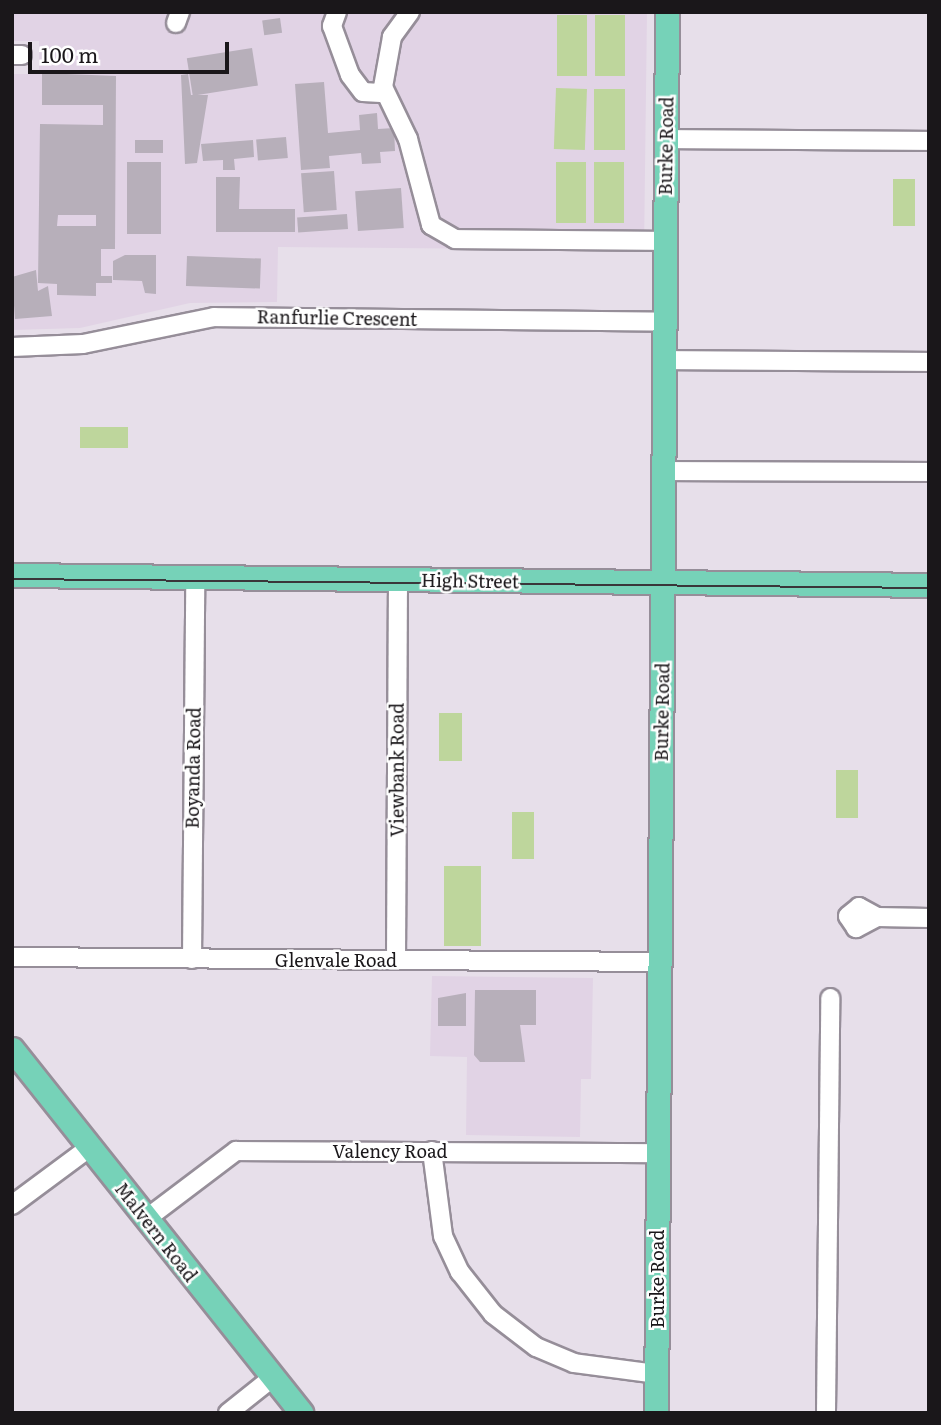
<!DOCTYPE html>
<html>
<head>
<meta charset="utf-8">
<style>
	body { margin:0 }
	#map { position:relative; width:941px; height:1425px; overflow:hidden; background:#e7dfea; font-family:Literata,serif }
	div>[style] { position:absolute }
	.education>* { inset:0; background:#e1d3e5 }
	.green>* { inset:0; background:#bed69c; transform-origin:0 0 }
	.building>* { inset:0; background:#b7afba; transform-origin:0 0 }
	.roads { filter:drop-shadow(2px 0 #968e99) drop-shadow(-2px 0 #968e99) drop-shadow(0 2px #968e99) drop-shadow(0 -2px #968e99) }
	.minor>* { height:18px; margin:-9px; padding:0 9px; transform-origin:9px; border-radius:9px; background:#fff }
	.major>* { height:23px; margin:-11.5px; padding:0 11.5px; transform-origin:11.5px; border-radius:11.5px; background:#76d2b8 }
	.tram>* { height:2px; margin:-1px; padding:0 1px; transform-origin:1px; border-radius:1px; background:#3a363a }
	span { translate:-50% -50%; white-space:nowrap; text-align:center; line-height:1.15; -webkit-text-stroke:5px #fff; paint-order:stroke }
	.street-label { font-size:18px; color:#1a171a }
	.frame { position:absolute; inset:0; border:14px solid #1a171a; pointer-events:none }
	.scale { position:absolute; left:28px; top:42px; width:201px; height:32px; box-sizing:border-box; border:4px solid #1a171a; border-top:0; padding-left:9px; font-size:21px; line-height:24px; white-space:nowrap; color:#1a171a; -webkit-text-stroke:5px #fff; paint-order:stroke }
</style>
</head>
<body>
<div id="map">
	<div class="education">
		<i style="clip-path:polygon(12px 12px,647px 12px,644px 250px,278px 247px,277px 302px,190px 303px,80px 328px,12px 330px,12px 74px,39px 74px,39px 41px,12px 41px)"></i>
		<i style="clip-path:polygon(432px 976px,593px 978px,591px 1079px,581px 1079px,580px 1137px,466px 1135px,467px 1057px,430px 1056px)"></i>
	</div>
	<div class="green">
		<i style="left:557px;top:15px;width:30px;height:61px"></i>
		<i style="left:595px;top:15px;width:30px;height:61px"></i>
		<i style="left:556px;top:88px;width:31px;height:61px;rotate:2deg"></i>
		<i style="left:594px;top:89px;width:31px;height:61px"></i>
		<i style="left:556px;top:162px;width:30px;height:61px"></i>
		<i style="left:594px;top:162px;width:30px;height:61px"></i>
		<i style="left:893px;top:179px;width:22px;height:47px"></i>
		<i style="left:80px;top:427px;width:48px;height:21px"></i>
		<i style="left:439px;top:713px;width:23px;height:48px"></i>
		<i style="left:836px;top:770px;width:22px;height:48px"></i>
		<i style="left:512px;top:812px;width:22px;height:47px"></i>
		<i style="left:444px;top:866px;width:37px;height:80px"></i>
	</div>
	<div class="building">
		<i style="left:280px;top:18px;width:15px;height:18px;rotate:82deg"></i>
		<i style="left:252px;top:48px;width:38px;height:66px;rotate:81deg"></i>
		<i style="clip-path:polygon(evenodd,42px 73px,116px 76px,115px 249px,101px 249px,101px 276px,112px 276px,112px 283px,96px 283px,96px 296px,57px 295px,57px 284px,38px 283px,40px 124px,103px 125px,103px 105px,42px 105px,42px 73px,58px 215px,96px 215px,96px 226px,57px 226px,58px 215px)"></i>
		<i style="clip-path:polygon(188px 74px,191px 95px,208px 95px,197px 163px,185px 164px,181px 75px)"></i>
		<i style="clip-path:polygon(324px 82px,328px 133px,360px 130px,359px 115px,377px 113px,378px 129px,394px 128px,395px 151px,380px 152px,381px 163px,362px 164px,361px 153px,329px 156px,330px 168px,301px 170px,295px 84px)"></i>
		<i style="left:286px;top:137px;width:21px;height:30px;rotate:85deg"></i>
		<i style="left:135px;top:140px;width:28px;height:13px"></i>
		<i style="clip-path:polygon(253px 140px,254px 157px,234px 159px,235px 170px,223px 170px,223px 160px,203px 161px,201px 144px)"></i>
		<i style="left:127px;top:162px;width:34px;height:72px"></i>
		<i style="left:334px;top:171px;width:39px;height:33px;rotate:86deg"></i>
		<i style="clip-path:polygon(216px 177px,240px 177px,239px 209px,295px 209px,295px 232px,216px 232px)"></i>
		<i style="left:401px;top:188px;width:40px;height:46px;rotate:86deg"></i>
		<i style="left:347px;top:214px;width:15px;height:50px;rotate:86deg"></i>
		<i style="clip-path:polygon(125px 255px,156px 255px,156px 294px,145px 293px,142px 281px,113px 280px,113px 261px)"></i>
		<i style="left:187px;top:256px;width:74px;height:30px;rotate:2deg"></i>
		<i style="clip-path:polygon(36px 270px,38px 291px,48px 286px,52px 316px,15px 319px,12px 277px)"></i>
		<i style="clip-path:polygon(475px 990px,536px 990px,536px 1025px,520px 1025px,525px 1062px,480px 1062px,474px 1055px)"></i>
		<i style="clip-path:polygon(466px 993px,466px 1026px,438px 1026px,438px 998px)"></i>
	</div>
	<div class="roads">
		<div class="minor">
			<i style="left:337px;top:12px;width:15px;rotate:110deg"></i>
			<i style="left:332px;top:26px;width:52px;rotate:69.8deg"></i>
			<i style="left:350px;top:75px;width:21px;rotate:53deg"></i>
			<i style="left:363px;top:92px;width:22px;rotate:3deg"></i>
			<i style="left:410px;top:12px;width:31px;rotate:126deg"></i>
			<i style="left:392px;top:37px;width:51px;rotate:100.2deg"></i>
			<i style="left:383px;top:87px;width:58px;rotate:64.3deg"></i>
			<i style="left:408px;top:139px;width:89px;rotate:75deg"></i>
			<i style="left:431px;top:225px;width:28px;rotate:30deg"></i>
			<i style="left:455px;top:239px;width:210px;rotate:0.5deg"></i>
			<i style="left:176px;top:23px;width:12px;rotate:-70deg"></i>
			<i style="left:12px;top:55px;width:10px"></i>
			<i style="left:666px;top:139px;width:263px;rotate:0.4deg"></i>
			<i style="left:12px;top:347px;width:71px;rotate:-2.4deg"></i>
			<i style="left:83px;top:344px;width:134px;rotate:-11.6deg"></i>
			<i style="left:214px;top:317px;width:451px;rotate:0.6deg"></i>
			<i style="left:664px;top:360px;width:265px;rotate:0.4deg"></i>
			<i style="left:663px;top:471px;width:266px;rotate:0.2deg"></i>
			<i style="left:877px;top:917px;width:24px;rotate:152deg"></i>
			<i style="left:856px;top:928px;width:14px;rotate:-124deg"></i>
			<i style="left:848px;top:916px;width:14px;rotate:-39deg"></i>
			<i style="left:859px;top:907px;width:21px;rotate:29deg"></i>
			<i style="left:877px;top:917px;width:52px;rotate:1.1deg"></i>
			<i style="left:12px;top:957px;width:647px;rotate:0.44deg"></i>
			<i style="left:192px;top:959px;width:381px;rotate:-89.5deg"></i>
			<i style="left:396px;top:960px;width:380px;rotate:-89.7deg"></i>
			<i style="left:432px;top:1151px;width:86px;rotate:82.6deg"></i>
			<i style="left:443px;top:1236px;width:40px;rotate:65deg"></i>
			<i style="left:460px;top:1272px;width:53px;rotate:51.8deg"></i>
			<i style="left:493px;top:1314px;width:54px;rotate:37.5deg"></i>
			<i style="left:536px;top:1347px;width:41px;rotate:22.8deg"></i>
			<i style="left:574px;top:1363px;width:83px;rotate:7.6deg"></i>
			<i style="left:12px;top:1205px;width:97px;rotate:-36.6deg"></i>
			<i style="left:146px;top:1219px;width:113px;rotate:-37.1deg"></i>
			<i style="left:236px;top:1151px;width:422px;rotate:0.3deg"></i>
			<i style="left:228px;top:1413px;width:56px;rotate:-38.5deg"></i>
			<i style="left:826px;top:1413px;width:415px;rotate:-89.4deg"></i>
		</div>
		<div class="major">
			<i style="left:12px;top:575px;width:917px;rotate:0.62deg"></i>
			<i style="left:12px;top:1049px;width:465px;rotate:51.5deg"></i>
			<i style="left:656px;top:1413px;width:1401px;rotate:-89.55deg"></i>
		</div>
	</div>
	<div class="tram">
		<i style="left:12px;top:579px;width:917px;rotate:0.56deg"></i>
	</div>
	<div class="street-label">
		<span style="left:666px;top:146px;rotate:-89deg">Burke Road</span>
		<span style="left:337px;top:318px;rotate:1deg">Ranfurlie Crescent</span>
		<span style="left:470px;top:581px;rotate:1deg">High Street</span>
		<span style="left:662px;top:712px;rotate:-89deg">Burke Road</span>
		<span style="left:193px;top:768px;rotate:-89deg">Boyanda Road</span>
		<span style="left:397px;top:770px;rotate:-90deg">Viewbank Road</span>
		<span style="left:336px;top:960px">Glenvale Road</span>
		<span style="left:390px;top:1151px">Valency Road</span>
		<span style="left:156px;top:1232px;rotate:52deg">Malvern Road</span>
		<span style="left:657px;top:1279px;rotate:-90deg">Burke Road</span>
	</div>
	<div class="frame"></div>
	<div class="scale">100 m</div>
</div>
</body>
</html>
